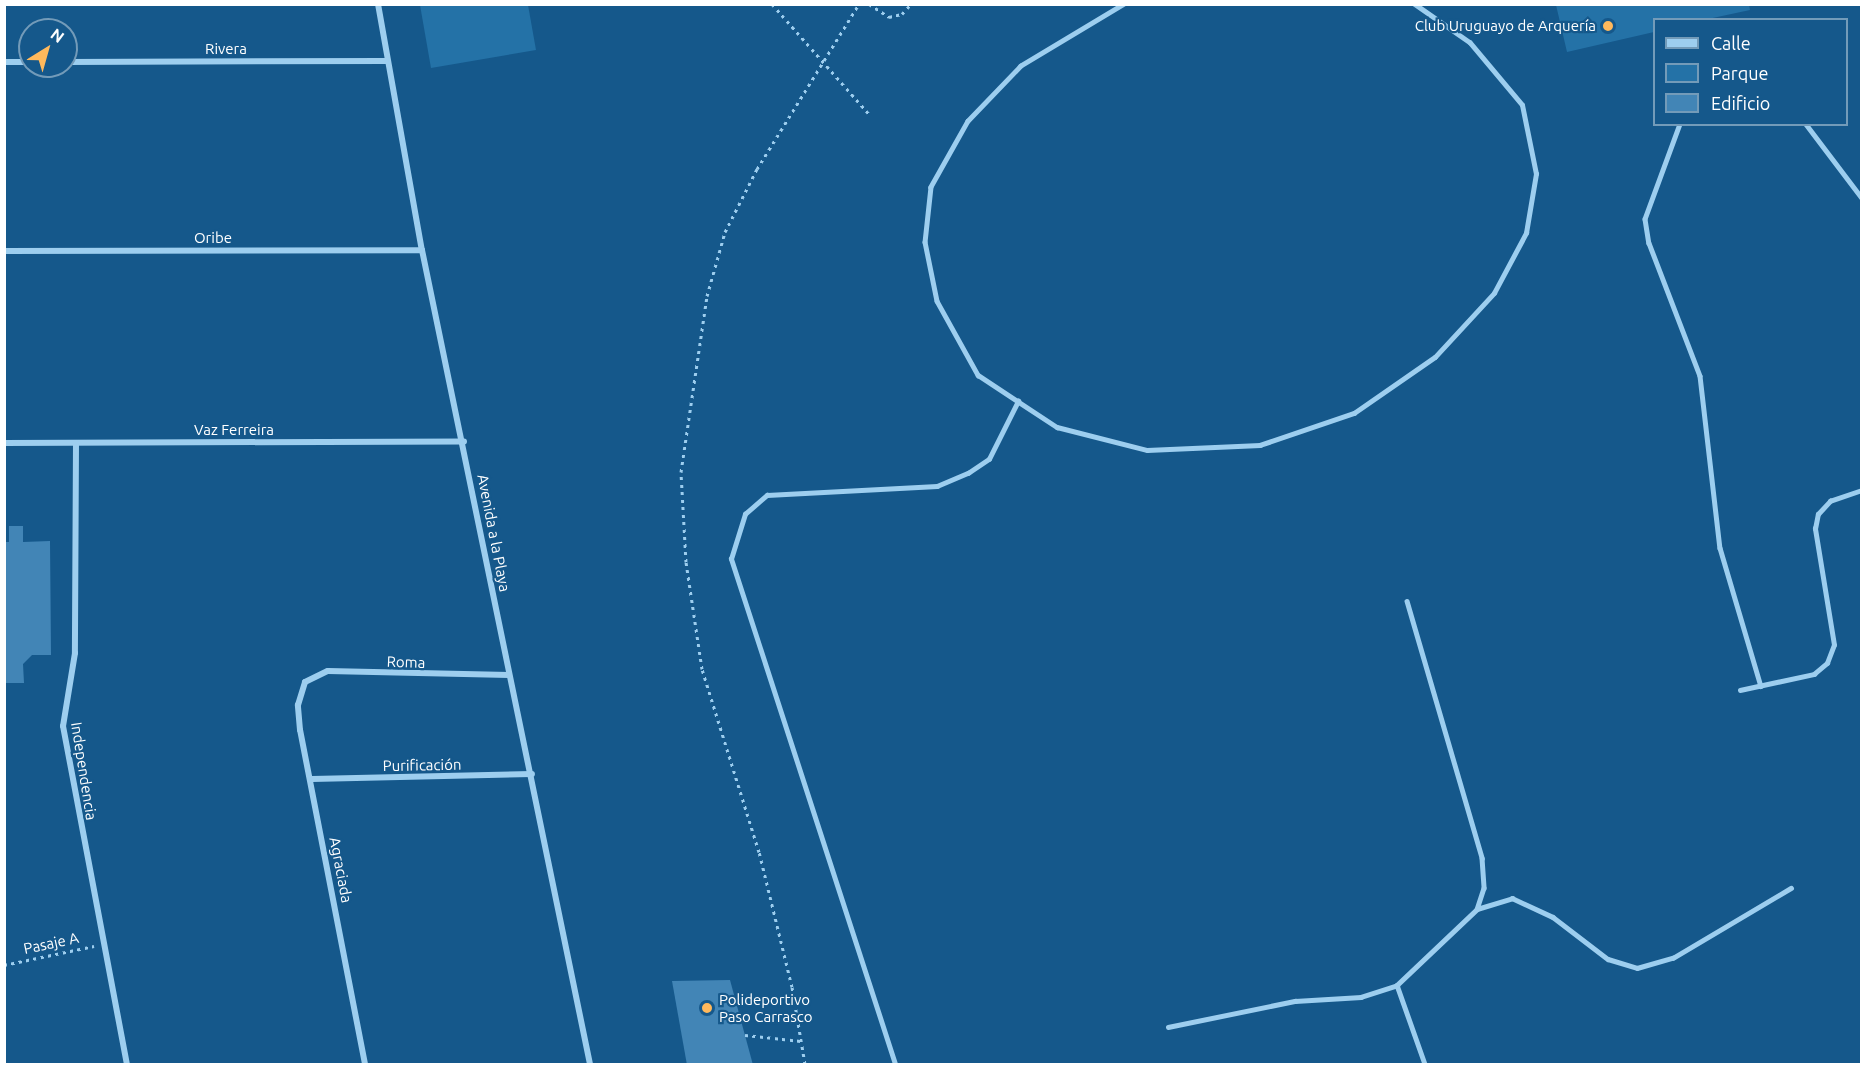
<!DOCTYPE html>
<html>
<head>
<meta charset="utf-8">
<style>
	body { margin:0 }
	#map { position:relative; width:1866px; height:1069px; overflow:hidden; background:#15588b; font-family:Ubuntu,sans-serif }
	div>[style] { position:absolute }
	.green>* { inset:0; background:#2472a7 }
	.building>* { inset:0; background:#4285b6 }
	.path>* { height:3px; margin-top:-1.5px; transform-origin:0; background:repeating-linear-gradient(90deg,#9dceef 0 3px,transparent 0 7.5px) }
	.service>* { height:4.5px; margin:-2.25px; padding:0 2.25px; transform-origin:2.25px; border-radius:2.25px; background:#9dceef }
	.minor>* { height:6px; margin:-3px; padding:0 3px; transform-origin:3px; border-radius:3px; background:#9dceef }
	.dots>* { width:16px; height:16px; translate:-50% -50%; box-sizing:border-box; border:3px solid #15588b; border-radius:50% }
	span { translate:-50% -50%; white-space:nowrap; text-align:center; line-height:1.15; -webkit-text-stroke:4.5px #15588b; paint-order:stroke }
	.poi-label { font-size:15px; color:#fff }
	.right { translate:-100% -50%; text-align:right }
	.left { translate:0 -50%; text-align:left }
	.street-label { font-size:15px; color:#fff }
	.frame { position:absolute; inset:0; border:6px solid #fff; pointer-events:none }
	.legend { position:absolute; left:1653px; top:18px; width:195px; height:108px; box-sizing:border-box; background:#15588b; border:2px solid #739bb9; margin:0; padding:8px 10px; list-style:none; font-size:18px; color:#fff }
	.legend li { display:flex; align-items:center; gap:12px; height:30px }
	.legend b { width:30px; border:2px solid #739bb9 }
	.north { position:absolute; left:18px; top:18px; width:60px; height:60px; box-sizing:border-box; background:#15588b; border:2px solid #739bb9; border-radius:50%; rotate:37deg; font-size:16px; font-weight:700; line-height:24px; text-align:center; color:#fff }
	.north::after { content:''; display:block; margin:auto; width:21px; height:27px; background:#ffb95c; clip-path:polygon(50% 0,100% 100%,50% 72%,0 100%) }
</style>
</head>
<body>
<div id="map">
	<div class="green">
		<i style="clip-path:polygon(1749px 4px,1750px 10px,1708px 19px,1654px 20px,1654px 32px,1567px 52px,1556px 5px)"></i>
		<i style="clip-path:polygon(420px 5px,528px 5px,536px 50px,431px 68px)"></i>
	</div>
	<div class="building">
		<i style="clip-path:polygon(9px 526px,23px 526px,23px 542px,50px 541px,51px 655px,32px 655px,23px 664px,24px 683px,4px 683px,4px 542px,9px 542px)"></i>
		<i style="clip-path:polygon(730px 980px,753px 1065px,687px 1065px,672px 981px)"></i>
	</div>
	<div class="path">
		<i style="left:772px;top:4px;width:148px;rotate:48.6deg"></i>
		<i style="left:869px;top:4px;width:24px;rotate:33deg"></i>
		<i style="left:889px;top:17px;width:13px;rotate:-13deg"></i>
		<i style="left:902px;top:14px;width:13px;rotate:-48deg"></i>
		<i style="left:4px;top:965px;width:92px;rotate:-11.9deg"></i>
		<i style="left:745px;top:1035px;width:56px;rotate:6.1deg"></i>
		<i style="left:805px;top:1064px;width:78px;rotate:-99.6deg"></i>
		<i style="left:792px;top:987px;width:139px;rotate:-103.7deg"></i>
		<i style="left:759px;top:852px;width:192px;rotate:-107.3deg"></i>
		<i style="left:702px;top:669px;width:108px;rotate:-98.5deg"></i>
		<i style="left:686px;top:562px;width:90px;rotate:-93.2deg"></i>
		<i style="left:681px;top:472px;width:178px;rotate:-81.6deg"></i>
		<i style="left:707px;top:296px;width:66px;rotate:-74.3deg"></i>
		<i style="left:725px;top:232px;width:71px;rotate:-63.1deg"></i>
		<i style="left:757px;top:169px;width:194px;rotate:-58.3deg"></i>
	</div>
	<div class="service">
		<i style="left:1124px;top:4px;width:120px;rotate:149deg"></i>
		<i style="left:1021px;top:66px;width:76px;rotate:133.9deg"></i>
		<i style="left:968px;top:121px;width:76px;rotate:119.3deg"></i>
		<i style="left:931px;top:187px;width:55px;rotate:96.2deg"></i>
		<i style="left:925px;top:242px;width:60px;rotate:78.5deg"></i>
		<i style="left:937px;top:301px;width:85px;rotate:61deg"></i>
		<i style="left:978px;top:375px;width:95px;rotate:33.4deg"></i>
		<i style="left:1057px;top:427px;width:93px;rotate:14.3deg"></i>
		<i style="left:1147px;top:450px;width:113px;rotate:-2.5deg"></i>
		<i style="left:1260px;top:445px;width:99px;rotate:-18.8deg"></i>
		<i style="left:1354px;top:413px;width:98px;rotate:-34.7deg"></i>
		<i style="left:1435px;top:357px;width:87px;rotate:-47.3deg"></i>
		<i style="left:1494px;top:293px;width:68px;rotate:-61.9deg"></i>
		<i style="left:1526px;top:233px;width:60px;rotate:-80.4deg"></i>
		<i style="left:1536px;top:174px;width:70px;rotate:-101.5deg"></i>
		<i style="left:1522px;top:105px;width:81px;rotate:-130deg"></i>
		<i style="left:1470px;top:43px;width:68px;rotate:-145.1deg"></i>
		<i style="left:1680px;top:124px;width:101px;rotate:110.2deg"></i>
		<i style="left:1645px;top:219px;width:24px;rotate:81deg"></i>
		<i style="left:1649px;top:243px;width:142px;rotate:69deg"></i>
		<i style="left:1700px;top:376px;width:173px;rotate:83.4deg"></i>
		<i style="left:1720px;top:548px;width:144px;rotate:73.5deg"></i>
		<i style="left:1806px;top:124px;width:93px;rotate:52.9deg"></i>
		<i style="left:1407px;top:601px;width:268px;rotate:73.7deg"></i>
		<i style="left:1482px;top:858px;width:30px;rotate:86deg"></i>
		<i style="left:1484px;top:888px;width:22px;rotate:108deg"></i>
		<i style="left:1740px;top:690px;width:76px;rotate:-12.2deg"></i>
		<i style="left:1814px;top:674px;width:17px;rotate:-40deg"></i>
		<i style="left:1827px;top:663px;width:19px;rotate:-69deg"></i>
		<i style="left:1834px;top:645px;width:118px;rotate:-99.3deg"></i>
		<i style="left:1815px;top:529px;width:15px;rotate:-79deg"></i>
		<i style="left:1818px;top:514px;width:18px;rotate:-47deg"></i>
		<i style="left:1830px;top:501px;width:34px;rotate:-19deg"></i>
		<i style="left:1397px;top:985px;width:84px;rotate:70.5deg"></i>
		<i style="left:1168px;top:1027px;width:130px;rotate:-11.6deg"></i>
		<i style="left:1295px;top:1001px;width:66px;rotate:-3.5deg"></i>
		<i style="left:1361px;top:997px;width:38px;rotate:-18deg"></i>
		<i style="left:1397px;top:985px;width:110px;rotate:-43.5deg"></i>
		<i style="left:1477px;top:909px;width:37px;rotate:-17deg"></i>
		<i style="left:1512px;top:898px;width:45px;rotate:24.9deg"></i>
		<i style="left:1553px;top:917px;width:69px;rotate:37.4deg"></i>
		<i style="left:1608px;top:959px;width:30px;rotate:17deg"></i>
		<i style="left:1637px;top:968px;width:37px;rotate:-16deg"></i>
		<i style="left:1673px;top:958px;width:137px;rotate:-30.7deg"></i>
		<i style="left:895px;top:1064px;width:531px;rotate:-107.99deg"></i>
		<i style="left:731px;top:559px;width:47px;rotate:-72.7deg"></i>
		<i style="left:745px;top:514px;width:29px;rotate:-41deg"></i>
		<i style="left:767px;top:495px;width:170px;rotate:-3deg"></i>
		<i style="left:937px;top:486px;width:34px;rotate:-23deg"></i>
		<i style="left:968px;top:473px;width:25px;rotate:-34deg"></i>
		<i style="left:989px;top:459px;width:65px;rotate:-63.4deg"></i>
	</div>
	<div class="minor">
		<i style="left:378px;top:4px;width:250px;rotate:79.9deg"></i>
		<i style="left:422px;top:250px;width:831px;rotate:78.34deg"></i>
		<i style="left:4px;top:62px;width:26px"></i>
		<i style="left:66px;top:62px;width:320px;rotate:-0.2deg"></i>
		<i style="left:4px;top:251px;width:418px;rotate:-0.1deg"></i>
		<i style="left:4px;top:443px;width:460px;rotate:-0.2deg"></i>
		<i style="left:76px;top:443px;width:210px;rotate:90.3deg"></i>
		<i style="left:75px;top:653px;width:74px;rotate:99.3deg"></i>
		<i style="left:63px;top:726px;width:344px;rotate:79.3deg"></i>
		<i style="left:312px;top:779px;width:220px;rotate:-1.3deg"></i>
		<i style="left:365px;top:1064px;width:340px;rotate:-101deg"></i>
		<i style="left:300px;top:730px;width:25px;rotate:-95deg"></i>
		<i style="left:298px;top:705px;width:24px;rotate:-73deg"></i>
		<i style="left:305px;top:682px;width:25px;rotate:-26deg"></i>
		<i style="left:328px;top:671px;width:181px;rotate:1.3deg"></i>
	</div>
	<div class="dots">
		<i style="left:1608px;top:26px;background:#ffb95c"></i>
		<i style="left:707px;top:1008px;background:#ffb95c"></i>
	</div>
	<div class="poi-label">
		<span class="right" style="left:1596px;top:26px">Club Uruguayo de Arquería</span>
		<span class="left" style="left:719px;top:1008px">Polideportivo<br>Paso Carrasco</span>
	</div>
	<div class="street-label">
		<span style="left:226px;top:49px">Rivera</span>
		<span style="left:213px;top:238px">Oribe</span>
		<span style="left:234px;top:430px">Vaz Ferreira</span>
		<span style="left:494px;top:533px;rotate:79deg">Avenida a la Playa</span>
		<span style="left:406px;top:662px;rotate:2deg">Roma</span>
		<span style="left:422px;top:765px;rotate:-1deg">Purificación</span>
		<span style="left:84px;top:771px;rotate:81deg">Independencia</span>
		<span style="left:341px;top:870px;rotate:79deg">Agraciada</span>
		<span style="left:51px;top:943px;rotate:-12deg">Pasaje A</span>
	</div>
	<div class="frame"></div>
	<ul class="legend">
	<li><b style="height:8px;background:#9dceef"></b>Calle</li>
	<li><b style="height:16px;background:#2472a7"></b>Parque</li>
	<li><b style="height:16px;background:#4285b6"></b>Edificio</li>
	</ul>
	<div class="north">N</div>
</div>
</body>
</html>
